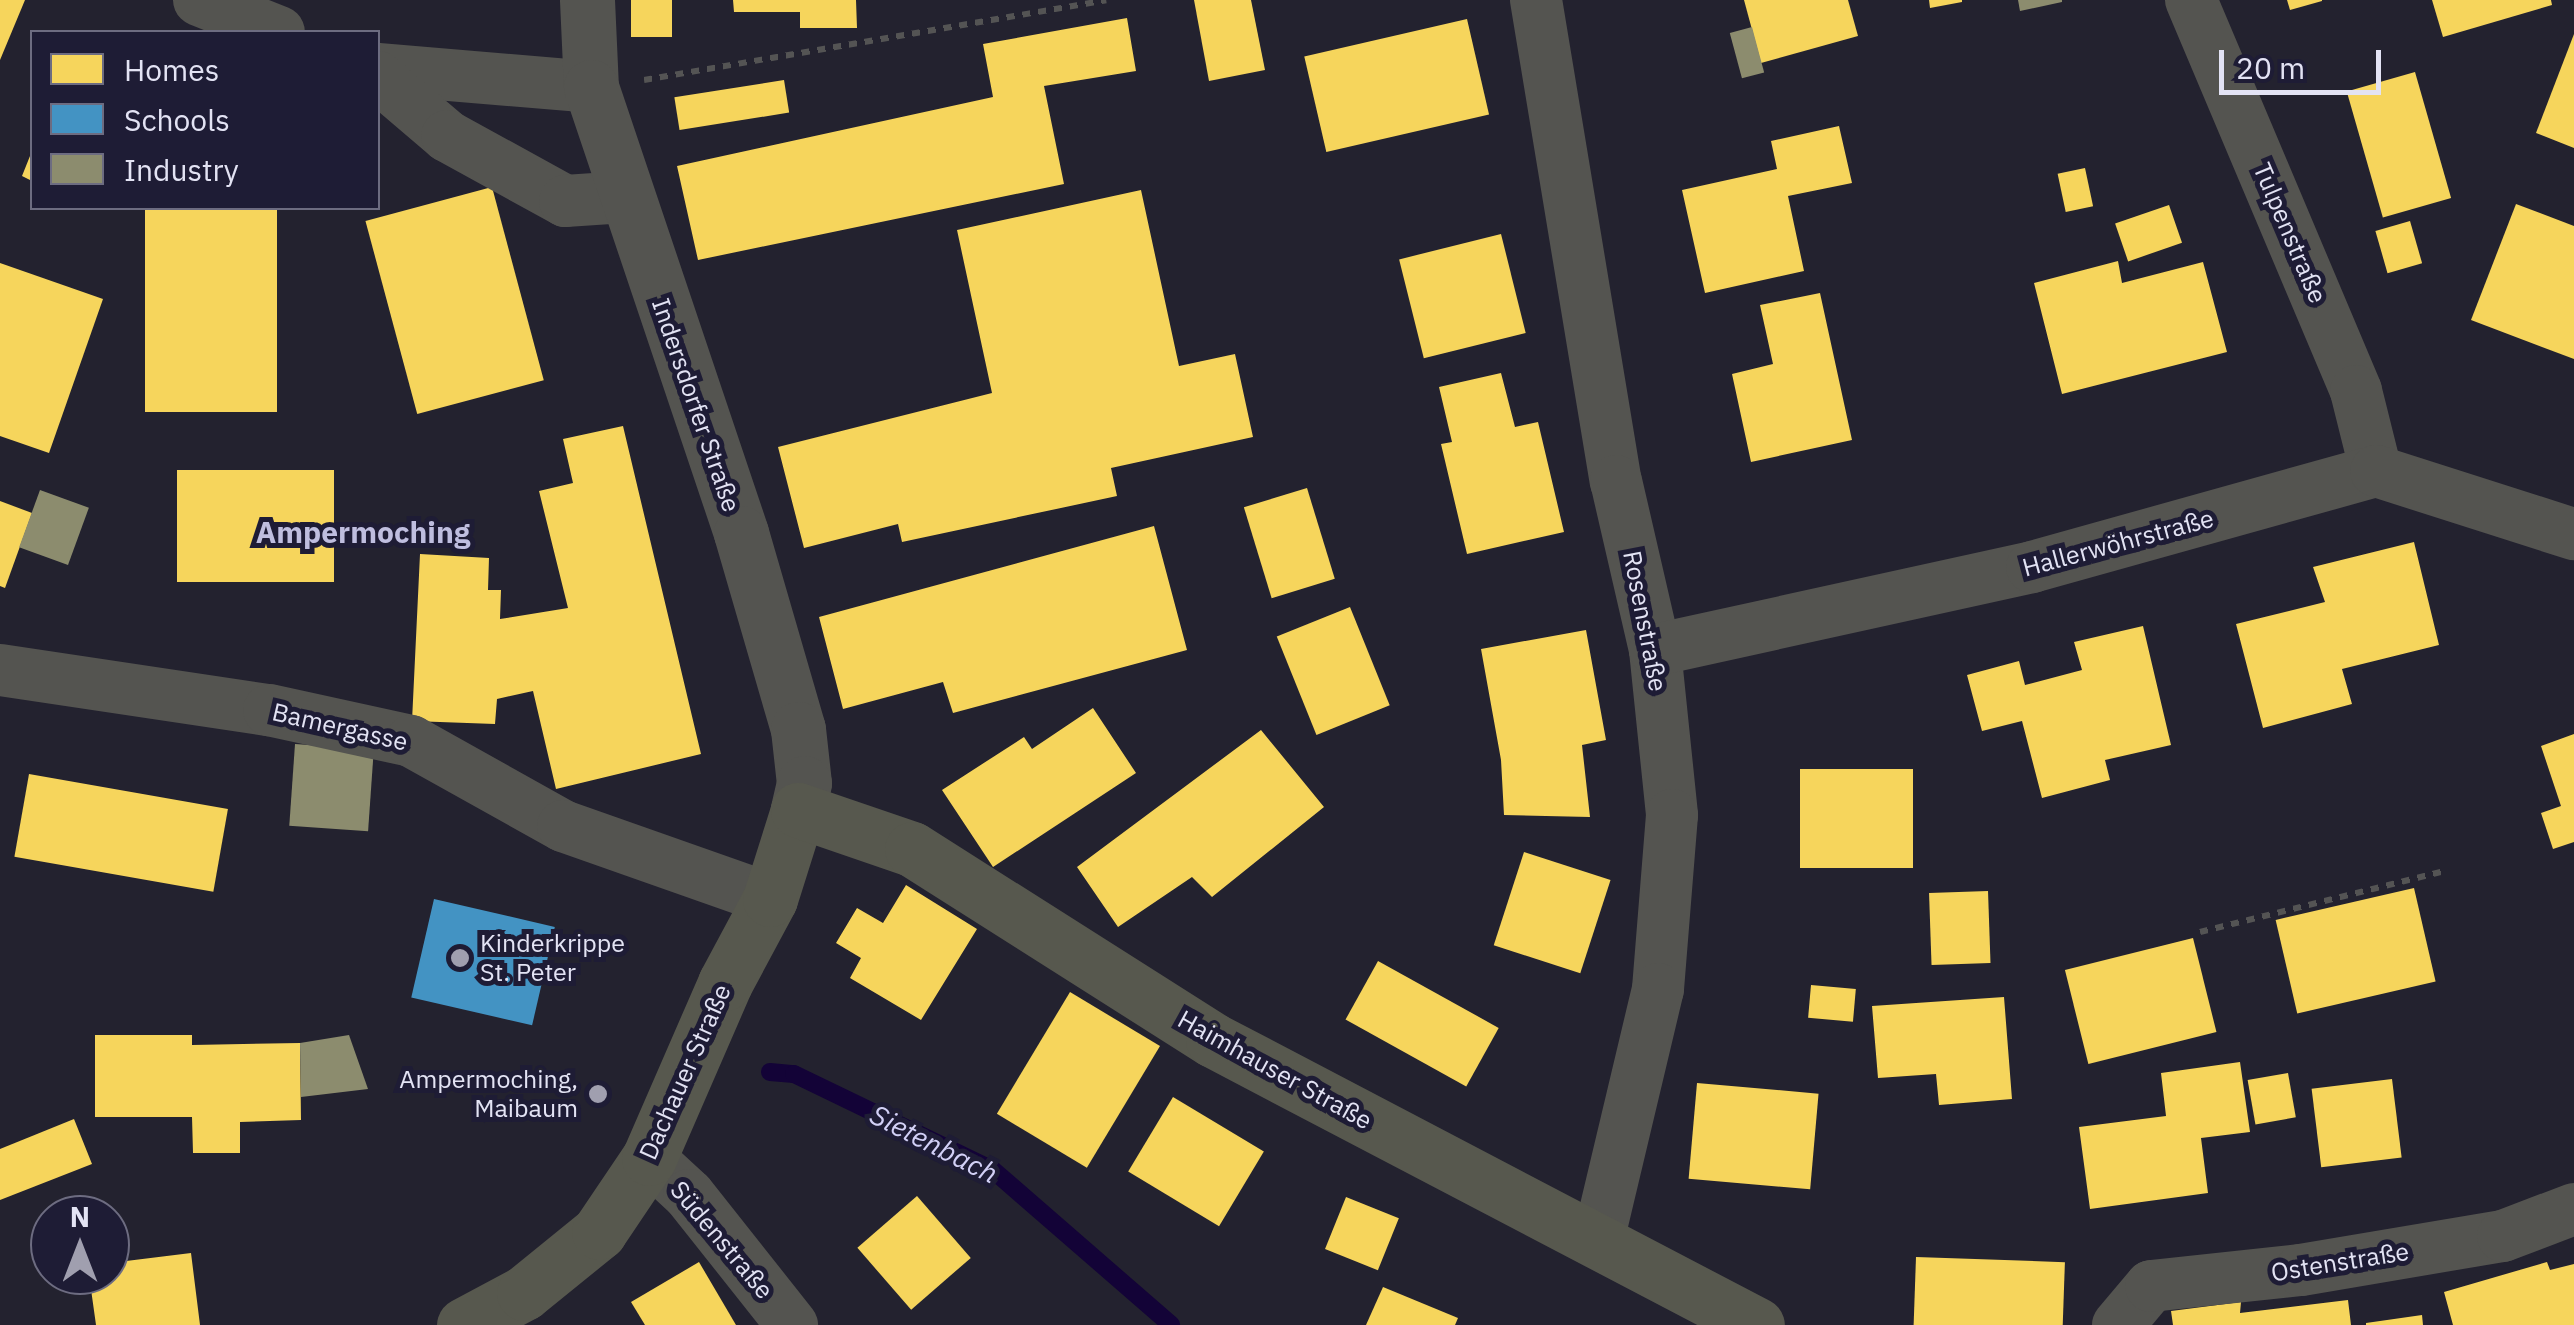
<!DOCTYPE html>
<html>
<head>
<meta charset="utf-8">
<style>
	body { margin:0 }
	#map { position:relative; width:2574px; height:1325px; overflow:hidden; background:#23222f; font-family:"IBM Plex Sans",sans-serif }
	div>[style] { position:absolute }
	.homes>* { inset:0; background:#f6d55c; transform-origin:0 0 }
	.schools>* { inset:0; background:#4393c3; transform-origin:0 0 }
	.industry>* { inset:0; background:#8c8c6e; transform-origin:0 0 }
	.stream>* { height:18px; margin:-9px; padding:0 9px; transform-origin:9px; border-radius:9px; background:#130337 }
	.path>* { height:6px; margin-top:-3px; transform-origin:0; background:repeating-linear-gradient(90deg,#545454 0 8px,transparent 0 16px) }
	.minor>* { height:52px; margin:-26px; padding:0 26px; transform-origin:26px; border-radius:26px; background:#545450 }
	.tertiary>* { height:55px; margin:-27.5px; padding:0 27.5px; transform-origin:27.5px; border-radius:27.5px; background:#545450 }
	.secondary>* { height:55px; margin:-27.5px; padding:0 27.5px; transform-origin:27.5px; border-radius:27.5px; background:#57584e }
	.dots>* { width:28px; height:28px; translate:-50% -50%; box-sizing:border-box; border:5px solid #1e1c35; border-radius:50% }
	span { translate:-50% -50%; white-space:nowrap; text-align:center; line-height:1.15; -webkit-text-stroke:10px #1e1c35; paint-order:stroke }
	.street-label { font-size:25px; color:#e3e3f4 }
	.poi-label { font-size:25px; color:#e3e3f4 }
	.left { translate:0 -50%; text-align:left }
	.right { translate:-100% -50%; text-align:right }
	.water-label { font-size:28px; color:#d2d0f6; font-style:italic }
	.quarter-label { font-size:30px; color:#bfbedf; font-weight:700 }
	.legend { position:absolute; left:30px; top:30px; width:350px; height:180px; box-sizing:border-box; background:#1e1c35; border:2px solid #6d6c81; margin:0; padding:12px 18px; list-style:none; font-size:30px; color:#e3e3f4 }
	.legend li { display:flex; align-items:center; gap:20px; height:50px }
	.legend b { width:50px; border:2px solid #6d6c81 }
	.north { position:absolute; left:30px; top:1195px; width:100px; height:100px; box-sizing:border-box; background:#1e1c35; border:2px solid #6d6c81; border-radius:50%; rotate:0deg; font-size:28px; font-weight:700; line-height:40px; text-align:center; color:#e3e3f4 }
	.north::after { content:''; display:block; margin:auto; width:35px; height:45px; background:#a09faf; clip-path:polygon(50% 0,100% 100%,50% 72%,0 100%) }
	.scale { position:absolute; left:2219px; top:50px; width:162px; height:45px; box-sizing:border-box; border:5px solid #e3e3f4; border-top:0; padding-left:12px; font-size:30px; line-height:35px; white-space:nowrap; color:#e3e3f4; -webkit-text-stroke:8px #1e1c35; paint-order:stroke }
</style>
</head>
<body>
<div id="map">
	<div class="homes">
		<i style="clip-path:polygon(0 0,25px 0,0 60px)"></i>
		<i style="left:631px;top:0;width:41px;height:37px"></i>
		<i style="clip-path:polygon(733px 0,856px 0,857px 28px,800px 28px,800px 12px,734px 12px)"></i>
		<i style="clip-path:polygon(1194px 0,1251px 0,1265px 70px,1209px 81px)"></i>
		<i style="clip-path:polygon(1744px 0,1848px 0,1858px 36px,1761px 63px)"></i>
		<i style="clip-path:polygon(1929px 0,1962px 0,1962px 2px,1930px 8px)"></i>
		<i style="clip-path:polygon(2287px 0,2322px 0,2322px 1px,2290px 10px)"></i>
		<i style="clip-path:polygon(2432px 0,2551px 0,2552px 5px,2443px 37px)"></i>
		<i style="clip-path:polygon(1127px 18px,1136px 71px,1044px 86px,1064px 184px,698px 260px,677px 166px,993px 97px,983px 44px)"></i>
		<i style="left:1467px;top:19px;width:98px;height:167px;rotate:77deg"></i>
		<i style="clip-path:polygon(2574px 34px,2574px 148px,2536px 133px)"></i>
		<i style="left:2415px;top:72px;width:131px;height:71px;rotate:74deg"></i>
		<i style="left:784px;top:80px;width:33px;height:111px;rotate:81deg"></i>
		<i style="clip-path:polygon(1839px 126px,1852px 183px,1788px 196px,1804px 271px,1705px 293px,1682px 190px,1777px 169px,1771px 141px)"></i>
		<i style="clip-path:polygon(32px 151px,32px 181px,22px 176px)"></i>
		<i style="left:2085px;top:168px;width:39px;height:28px;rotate:78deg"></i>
		<i style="left:492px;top:187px;width:200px;height:131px;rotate:75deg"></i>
		<i style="clip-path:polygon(1141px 190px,1179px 366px,1235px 354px,1253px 437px,1111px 468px,1117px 496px,902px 542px,898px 524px,804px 548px,778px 447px,992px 393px,957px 230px)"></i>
		<i style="clip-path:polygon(2516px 204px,2574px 226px,2574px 359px,2471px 320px)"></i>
		<i style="left:2169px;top:205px;width:40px;height:57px;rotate:71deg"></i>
		<i style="left:145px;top:208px;width:132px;height:204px"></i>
		<i style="left:2410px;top:221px;width:44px;height:36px;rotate:74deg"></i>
		<i style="left:1501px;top:234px;width:102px;height:105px;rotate:76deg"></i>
		<i style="clip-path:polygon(2118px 261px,2122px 283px,2203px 262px,2227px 352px,2062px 394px,2034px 283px)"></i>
		<i style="clip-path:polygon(0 263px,103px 299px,49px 453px,0 436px)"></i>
		<i style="clip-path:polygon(1820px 293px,1852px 440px,1751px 462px,1732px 374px,1773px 364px,1760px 305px)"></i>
		<i style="clip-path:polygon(1501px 373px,1515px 427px,1538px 422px,1564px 532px,1467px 554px,1441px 444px,1452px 442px,1439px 387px)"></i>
		<i style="clip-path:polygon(623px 426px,701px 754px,556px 789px,533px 691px,497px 699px,495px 724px,412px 721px,420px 554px,489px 558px,488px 590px,501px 590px,500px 619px,568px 608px,539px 491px,573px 483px,563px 439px)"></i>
		<i style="left:177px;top:470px;width:157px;height:112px"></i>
		<i style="left:1307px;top:488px;width:95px;height:66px;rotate:73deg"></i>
		<i style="clip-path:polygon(0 501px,32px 513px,5px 588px,0 586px)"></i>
		<i style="clip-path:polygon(1154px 526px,1187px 650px,953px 713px,943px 682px,843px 709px,819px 617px)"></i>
		<i style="clip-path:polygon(2414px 542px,2439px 645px,2342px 669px,2352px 704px,2263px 728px,2236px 624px,2325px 602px,2313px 567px)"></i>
		<i style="left:1350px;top:607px;width:106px;height:79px;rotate:68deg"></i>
		<i style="clip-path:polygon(2143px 626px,2171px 745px,2105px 760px,2110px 780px,2042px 798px,2022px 721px,1982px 731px,1967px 675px,2019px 661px,2025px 685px,2082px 670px,2074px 642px)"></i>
		<i style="clip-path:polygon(1586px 630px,1606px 740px,1582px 745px,1590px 817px,1504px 815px,1501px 760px,1481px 649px)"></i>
		<i style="clip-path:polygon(1093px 708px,1136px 773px,993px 867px,942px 790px,1024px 737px,1032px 749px)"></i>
		<i style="clip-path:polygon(1261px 730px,1324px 807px,1212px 897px,1192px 877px,1118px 927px,1077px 867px)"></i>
		<i style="clip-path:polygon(2574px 734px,2574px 842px,2553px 849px,2541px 813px,2561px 806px,2541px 746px)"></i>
		<i style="left:1913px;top:769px;width:99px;height:113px;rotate:90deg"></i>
		<i style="left:29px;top:774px;width:202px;height:84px;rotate:10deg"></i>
		<i style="left:1524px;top:852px;width:91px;height:98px;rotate:18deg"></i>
		<i style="clip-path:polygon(906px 885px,977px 929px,921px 1020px,850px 978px,861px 958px,836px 943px,857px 908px,883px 923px)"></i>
		<i style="left:2414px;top:888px;width:96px;height:142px;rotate:77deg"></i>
		<i style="left:1988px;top:891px;width:72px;height:59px;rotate:88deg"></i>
		<i style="left:2193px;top:938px;width:97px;height:132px;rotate:76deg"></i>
		<i style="left:1378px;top:961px;width:138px;height:67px;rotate:29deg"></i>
		<i style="left:1811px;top:985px;width:45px;height:33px;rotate:5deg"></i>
		<i style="left:1070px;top:992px;width:105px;height:142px;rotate:31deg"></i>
		<i style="clip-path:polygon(2004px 997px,2012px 1099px,1939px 1105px,1936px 1074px,1878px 1078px,1872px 1006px)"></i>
		<i style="clip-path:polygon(95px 1035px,192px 1035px,192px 1045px,300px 1043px,301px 1120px,240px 1122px,240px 1153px,193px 1153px,192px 1117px,95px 1117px)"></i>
		<i style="clip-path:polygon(2240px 1062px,2250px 1132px,2201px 1138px,2208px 1193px,2090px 1209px,2079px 1127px,2166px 1116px,2161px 1073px)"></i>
		<i style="left:2288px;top:1073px;width:45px;height:41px;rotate:80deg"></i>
		<i style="left:2392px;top:1079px;width:79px;height:81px;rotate:83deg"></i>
		<i style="left:1697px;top:1083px;width:122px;height:96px;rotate:5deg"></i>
		<i style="left:1173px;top:1097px;width:106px;height:87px;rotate:31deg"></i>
		<i style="clip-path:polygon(74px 1119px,92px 1164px,0 1200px,0 1149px)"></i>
		<i style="left:917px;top:1196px;width:82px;height:79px;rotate:49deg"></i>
		<i style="left:1346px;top:1197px;width:57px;height:56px;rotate:22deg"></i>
		<i style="clip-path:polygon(191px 1253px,200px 1325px,96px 1325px,89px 1275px,110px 1275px,110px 1263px)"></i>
		<i style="left:1916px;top:1257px;width:149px;height:68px;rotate:2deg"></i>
		<i style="clip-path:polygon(699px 1262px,736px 1325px,645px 1325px,631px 1302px)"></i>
		<i style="clip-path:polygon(2547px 1262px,2550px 1270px,2574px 1264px,2574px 1325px,2453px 1325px,2444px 1292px)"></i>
		<i style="clip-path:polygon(1383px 1287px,1458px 1318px,1455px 1325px,1366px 1325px)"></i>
		<i style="clip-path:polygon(2348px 1300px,2351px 1325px,2173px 1325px,2171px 1311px,2241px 1302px,2240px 1313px)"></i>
		<i style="clip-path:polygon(2422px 1315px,2423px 1325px,2366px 1325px,2366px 1323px)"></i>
	</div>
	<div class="schools">
		<i style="left:434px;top:899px;width:124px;height:101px;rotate:13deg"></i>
	</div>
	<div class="industry">
		<i style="clip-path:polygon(2018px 0,2062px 0,2062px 2px,2020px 11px)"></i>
		<i style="left:1752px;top:27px;width:47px;height:23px;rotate:75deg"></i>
		<i style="left:40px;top:490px;width:52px;height:61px;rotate:20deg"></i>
		<i style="left:295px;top:744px;width:79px;height:82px;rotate:4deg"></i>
		<i style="clip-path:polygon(349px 1035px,368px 1089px,301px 1097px,300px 1043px)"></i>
	</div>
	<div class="stream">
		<i style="left:770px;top:1072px;width:24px;rotate:5deg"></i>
		<i style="left:794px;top:1074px;width:221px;rotate:25.8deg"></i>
		<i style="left:993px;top:1170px;width:236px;rotate:41deg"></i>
	</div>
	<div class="path">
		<i style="left:644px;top:80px;width:469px;rotate:-9.8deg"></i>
		<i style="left:2200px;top:932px;width:252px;rotate:-14deg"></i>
	</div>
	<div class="minor">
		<i style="left:199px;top:0;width:86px;rotate:21.8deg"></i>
		<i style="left:1536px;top:0;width:488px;rotate:80.6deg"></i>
		<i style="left:1616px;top:481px;width:173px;rotate:77deg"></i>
		<i style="left:1655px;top:650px;width:166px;rotate:84.1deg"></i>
		<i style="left:1672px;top:815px;width:175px;rotate:94.6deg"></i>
		<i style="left:1658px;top:989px;width:259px;rotate:103.4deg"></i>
		<i style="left:2191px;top:0;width:424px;rotate:67.1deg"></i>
		<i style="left:2356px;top:391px;width:82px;rotate:76deg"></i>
		<i style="left:378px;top:69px;width:214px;rotate:4.8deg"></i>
		<i style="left:378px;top:77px;width:91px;rotate:40.5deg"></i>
		<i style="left:447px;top:136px;width:135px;rotate:28.8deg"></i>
		<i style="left:565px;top:201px;width:60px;rotate:-3.8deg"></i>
		<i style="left:1655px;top:650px;width:386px;rotate:-12.4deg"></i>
		<i style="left:2032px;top:567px;width:357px;rotate:-15.6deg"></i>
		<i style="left:2376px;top:471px;width:208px;rotate:17.7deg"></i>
		<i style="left:0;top:670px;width:272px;rotate:8.5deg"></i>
		<i style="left:269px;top:710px;width:145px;rotate:12.3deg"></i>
		<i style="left:411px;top:741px;width:174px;rotate:29.2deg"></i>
		<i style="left:563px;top:826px;width:219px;rotate:19.4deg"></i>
		<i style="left:649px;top:1158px;width:54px;rotate:42.8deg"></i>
		<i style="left:689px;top:1195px;width:166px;rotate:51.6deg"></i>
		<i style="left:2118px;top:1325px;width:51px;rotate:-49.8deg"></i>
		<i style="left:2151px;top:1286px;width:151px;rotate:-6.1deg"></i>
		<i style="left:2301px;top:1270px;width:205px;rotate:-9.6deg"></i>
		<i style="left:2503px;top:1236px;width:76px;rotate:-20.8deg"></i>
	</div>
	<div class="tertiary">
		<i style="left:587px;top:0;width:87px;rotate:87.4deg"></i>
		<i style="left:591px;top:87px;width:471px;rotate:71.4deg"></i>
		<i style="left:741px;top:533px;width:204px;rotate:73.8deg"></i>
		<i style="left:798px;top:729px;width:54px;rotate:83.7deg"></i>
		<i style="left:804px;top:783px;width:28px;rotate:103deg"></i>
	</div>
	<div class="secondary">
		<i style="left:464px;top:1325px;width:68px;rotate:-28.1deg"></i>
		<i style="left:524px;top:1293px;width:97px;rotate:-39.1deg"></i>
		<i style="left:599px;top:1232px;width:89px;rotate:-56deg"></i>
		<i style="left:649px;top:1158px;width:191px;rotate:-66.5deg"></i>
		<i style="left:725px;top:983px;width:95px;rotate:-61.8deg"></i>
		<i style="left:770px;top:899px;width:93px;rotate:-72.5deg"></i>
		<i style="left:798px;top:810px;width:120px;rotate:18.9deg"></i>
		<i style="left:912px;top:849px;width:356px;rotate:32.4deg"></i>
		<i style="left:1213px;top:1040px;width:614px;rotate:27.65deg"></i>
	</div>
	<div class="dots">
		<i style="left:460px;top:958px;background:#a09faf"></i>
		<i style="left:598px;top:1094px;background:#a09faf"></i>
	</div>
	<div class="street-label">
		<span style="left:2290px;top:233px;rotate:67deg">Tulpenstraße</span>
		<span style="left:696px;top:405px;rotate:71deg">Indersdorfer Straße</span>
		<span style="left:2118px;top:543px;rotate:-15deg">Hallerwöhrstraße</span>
		<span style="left:1645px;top:621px;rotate:79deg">Rosenstraße</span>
		<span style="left:340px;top:727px;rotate:13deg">Bamergasse</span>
		<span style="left:1275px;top:1070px;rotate:29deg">Haimhauser Straße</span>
		<span style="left:685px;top:1072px;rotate:-66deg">Dachauer Straße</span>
		<span style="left:722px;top:1240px;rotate:50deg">Südenstraße</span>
		<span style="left:2340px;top:1262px;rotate:-9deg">Ostenstraße</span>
	</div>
	<div class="poi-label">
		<span class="left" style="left:480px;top:958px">Kinderkrippe<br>St. Peter</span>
		<span class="right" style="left:578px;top:1094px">Ampermoching,<br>Maibaum</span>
	</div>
	<div class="water-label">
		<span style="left:934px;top:1144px;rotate:27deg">Sietenbach</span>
	</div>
	<div class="quarter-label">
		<span style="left:363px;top:532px">Ampermoching</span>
	</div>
	<ul class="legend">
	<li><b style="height:28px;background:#f6d55c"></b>Homes</li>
	<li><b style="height:28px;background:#4393c3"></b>Schools</li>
	<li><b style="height:28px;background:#8c8c6e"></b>Industry</li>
	</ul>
	<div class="north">N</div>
	<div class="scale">20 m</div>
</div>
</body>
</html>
